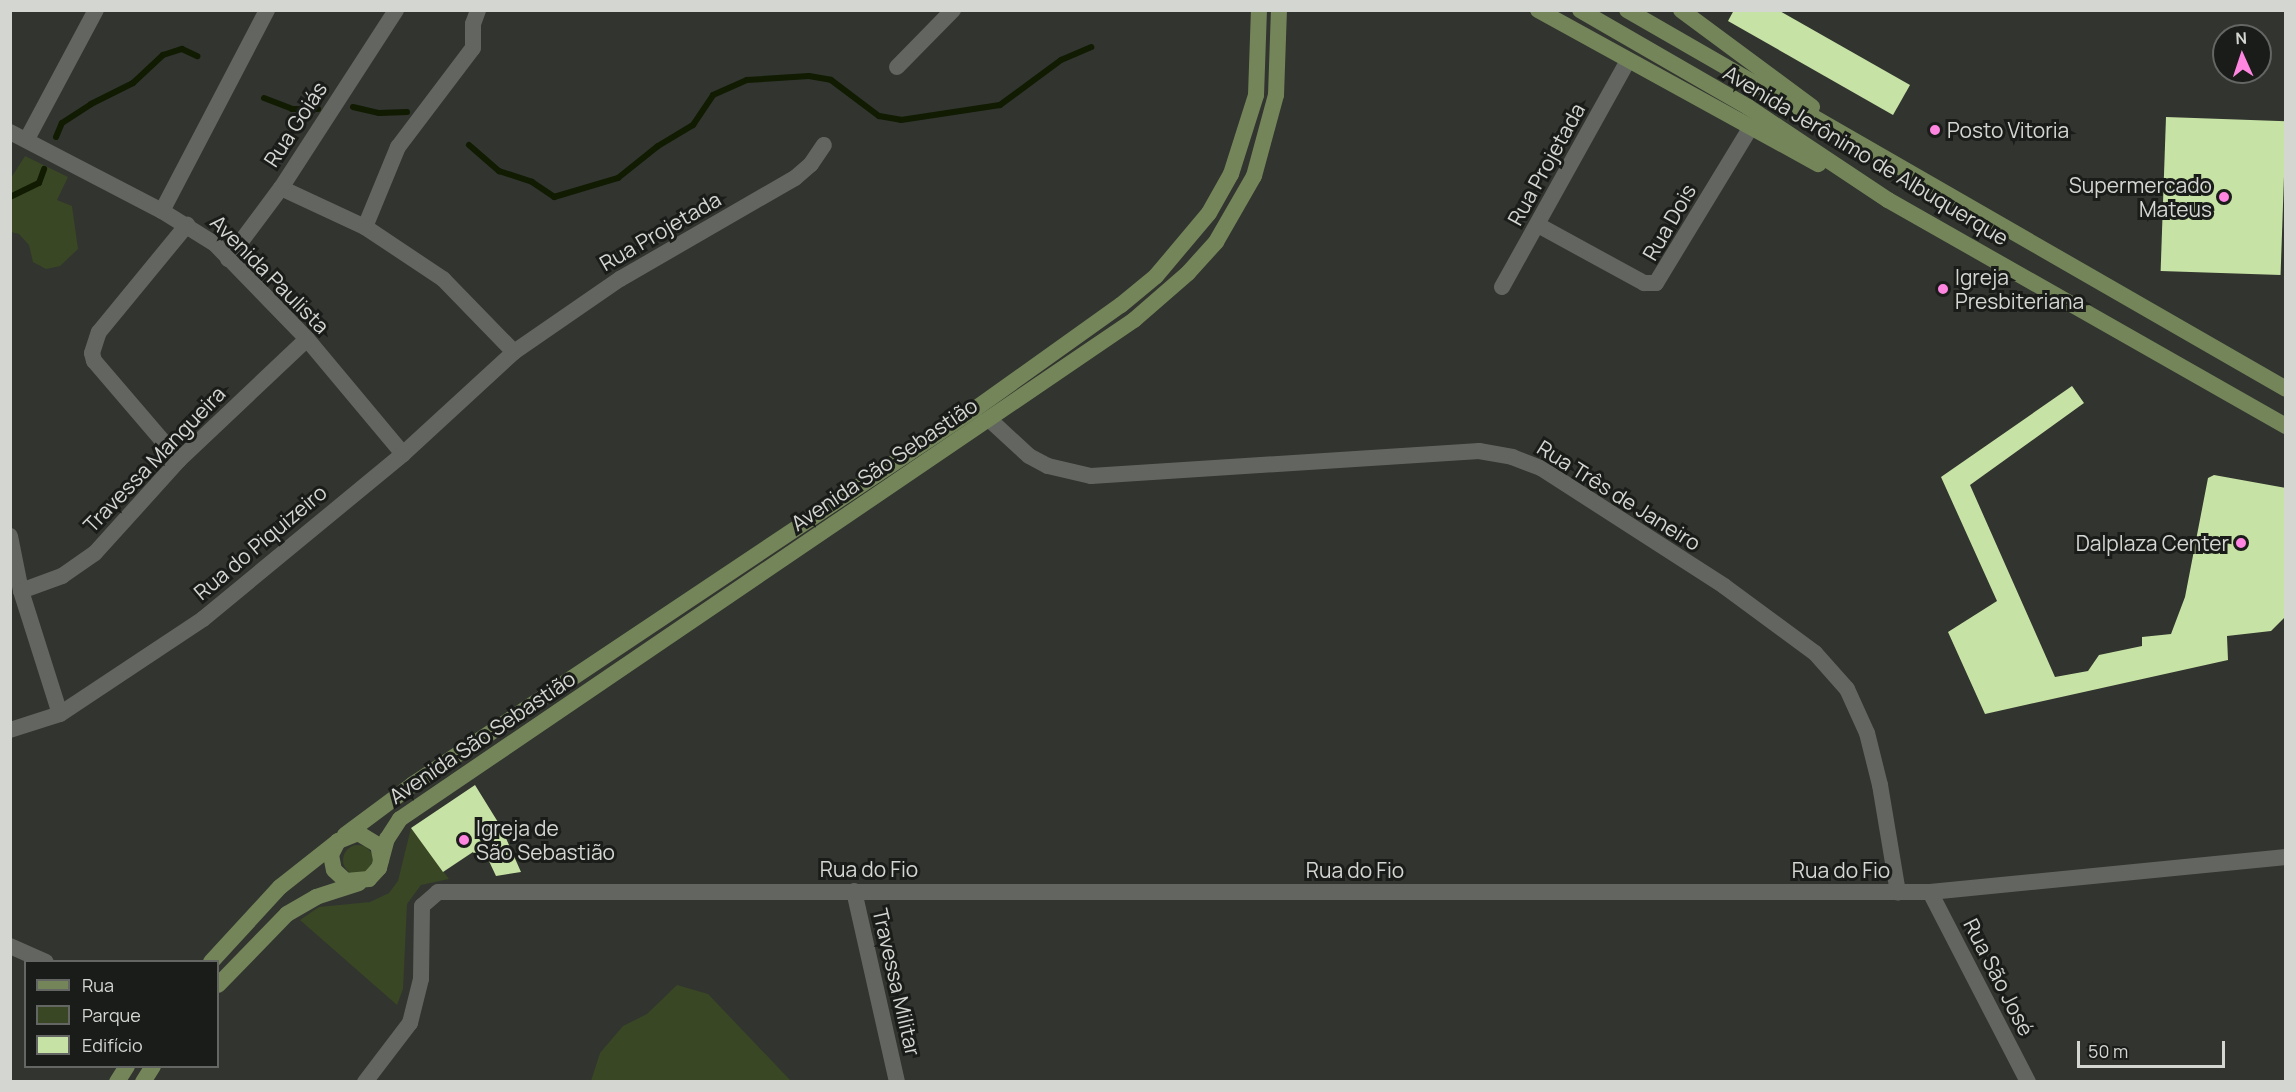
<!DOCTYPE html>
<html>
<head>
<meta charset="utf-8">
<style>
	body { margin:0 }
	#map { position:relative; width:2296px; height:1092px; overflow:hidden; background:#32342f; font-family:Manrope,sans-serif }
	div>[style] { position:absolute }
	.green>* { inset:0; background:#394724 }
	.round { border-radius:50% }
	.stream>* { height:6px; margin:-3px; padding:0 3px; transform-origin:3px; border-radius:3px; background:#101b01 }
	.building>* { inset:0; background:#c7e2a5; transform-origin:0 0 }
	.minor>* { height:16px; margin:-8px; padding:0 8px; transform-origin:8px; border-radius:8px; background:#636660 }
	.tertiary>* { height:16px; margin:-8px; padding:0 8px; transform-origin:8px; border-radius:8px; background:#636660 }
	.primary>* { height:16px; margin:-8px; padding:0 8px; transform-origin:8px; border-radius:8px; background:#748659 }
	.dots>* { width:16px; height:16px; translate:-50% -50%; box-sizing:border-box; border:3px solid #1a1c19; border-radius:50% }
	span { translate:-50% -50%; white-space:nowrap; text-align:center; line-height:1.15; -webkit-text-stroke:6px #1a1c19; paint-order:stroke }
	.street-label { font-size:21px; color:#d4d6d2 }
	.poi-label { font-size:21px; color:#d4d6d2 }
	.left { translate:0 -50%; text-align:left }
	.right { translate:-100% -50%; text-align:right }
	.frame { position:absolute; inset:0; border:12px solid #d4d6d2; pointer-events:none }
	.legend { position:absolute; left:24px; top:960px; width:195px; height:108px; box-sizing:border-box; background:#1a1c19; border:2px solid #646663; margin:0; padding:8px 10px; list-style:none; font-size:18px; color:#d4d6d2 }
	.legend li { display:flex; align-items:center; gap:12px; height:30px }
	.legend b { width:30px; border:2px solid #646663 }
	.north { position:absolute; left:2212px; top:24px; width:60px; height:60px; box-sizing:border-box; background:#1a1c19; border:2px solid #646663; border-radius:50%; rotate:357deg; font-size:16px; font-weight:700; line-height:24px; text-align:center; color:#d4d6d2 }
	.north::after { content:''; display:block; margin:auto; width:21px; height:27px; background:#fe86e0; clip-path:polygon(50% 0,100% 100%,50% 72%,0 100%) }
	.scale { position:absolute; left:2077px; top:1041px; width:148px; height:27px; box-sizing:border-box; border:3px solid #d4d6d2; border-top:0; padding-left:8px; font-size:18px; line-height:21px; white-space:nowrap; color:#d4d6d2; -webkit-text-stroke:4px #1a1c19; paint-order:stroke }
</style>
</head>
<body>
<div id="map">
	<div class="green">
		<i style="clip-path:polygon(25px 156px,68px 177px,57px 200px,72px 206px,78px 249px,60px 266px,46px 269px,33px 262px,29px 245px,19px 234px,11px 232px,11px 178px)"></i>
		<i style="clip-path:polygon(411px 828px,449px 879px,421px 885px,407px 904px,403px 989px,397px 1005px,300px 920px,319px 907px,370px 902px,389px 893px,398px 881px)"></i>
		<i class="round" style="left:343px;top:845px;width:30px;height:30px"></i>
		<i style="clip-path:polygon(677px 985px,708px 994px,791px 1081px,591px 1081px,600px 1053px,623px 1026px,647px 1014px)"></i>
	</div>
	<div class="stream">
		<i style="left:264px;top:98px;width:30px;rotate:21deg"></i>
		<i style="left:292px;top:109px;width:26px"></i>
		<i style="left:353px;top:107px;width:27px;rotate:13deg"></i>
		<i style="left:379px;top:113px;width:28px;rotate:-2deg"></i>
		<i style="left:56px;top:137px;width:15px;rotate:-67deg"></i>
		<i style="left:62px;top:123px;width:35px;rotate:-33deg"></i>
		<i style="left:91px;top:104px;width:47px;rotate:-26.6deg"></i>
		<i style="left:133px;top:83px;width:41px;rotate:-43deg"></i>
		<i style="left:163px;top:55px;width:20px;rotate:-18deg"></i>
		<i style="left:182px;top:49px;width:17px;rotate:25deg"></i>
		<i style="left:469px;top:145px;width:40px;rotate:41deg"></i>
		<i style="left:499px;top:171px;width:35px;rotate:18deg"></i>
		<i style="left:532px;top:182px;width:27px;rotate:34deg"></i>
		<i style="left:554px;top:197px;width:67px;rotate:-16.5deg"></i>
		<i style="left:618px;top:178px;width:51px;rotate:-38.7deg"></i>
		<i style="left:658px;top:146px;width:41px;rotate:-31deg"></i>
		<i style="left:693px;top:125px;width:36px;rotate:-56deg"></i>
		<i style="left:713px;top:95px;width:37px;rotate:-24deg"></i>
		<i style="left:747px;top:80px;width:62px;rotate:-3.7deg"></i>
		<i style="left:809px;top:76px;width:22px;rotate:10deg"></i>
		<i style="left:831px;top:80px;width:60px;rotate:36.9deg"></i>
		<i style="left:879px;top:116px;width:22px;rotate:10deg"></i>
		<i style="left:901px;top:120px;width:100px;rotate:-8.6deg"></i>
		<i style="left:1000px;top:105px;width:76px;rotate:-36.4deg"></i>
		<i style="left:1061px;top:60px;width:33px;rotate:-23deg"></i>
		<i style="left:10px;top:197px;width:32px;rotate:-26deg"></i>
		<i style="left:39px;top:183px;width:15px;rotate:-70deg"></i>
	</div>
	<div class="building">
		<i style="clip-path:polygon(1734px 10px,1778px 10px,1910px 85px,1893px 115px,1728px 21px)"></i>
		<i style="left:2166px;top:117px;width:120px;height:154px;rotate:2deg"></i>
		<i style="clip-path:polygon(2072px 386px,2084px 403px,1970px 485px,2055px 677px,2088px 671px,2099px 655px,2142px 646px,2142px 637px,2171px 634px,2185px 597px,2208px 478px,2214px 475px,2286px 488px,2286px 616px,2271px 631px,2227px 636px,2228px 660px,1985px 714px,1948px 632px,1997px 601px,1941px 477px)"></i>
		<i style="clip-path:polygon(475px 785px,501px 827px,521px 872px,496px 876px,487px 857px,478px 860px,473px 852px,443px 872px,411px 828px)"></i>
	</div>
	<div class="minor">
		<i style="left:897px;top:67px;width:80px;rotate:-45.5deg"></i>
		<i style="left:10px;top:132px;width:171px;rotate:27.5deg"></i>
		<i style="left:162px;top:211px;width:62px;rotate:31.9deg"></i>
		<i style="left:215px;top:244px;width:132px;rotate:45.9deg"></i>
		<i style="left:307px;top:339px;width:150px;rotate:50.1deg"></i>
		<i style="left:27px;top:139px;width:146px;rotate:-61.9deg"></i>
		<i style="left:281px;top:188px;width:93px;rotate:24.9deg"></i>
		<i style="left:365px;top:227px;width:94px;rotate:33.7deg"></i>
		<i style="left:443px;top:279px;width:102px;rotate:45.8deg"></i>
		<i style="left:162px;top:211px;width:227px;rotate:-62.4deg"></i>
		<i style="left:1538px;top:225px;width:121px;rotate:28.7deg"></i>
		<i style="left:1644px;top:283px;width:12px"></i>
		<i style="left:1656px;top:283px;width:179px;rotate:-58.7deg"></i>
		<i style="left:365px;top:227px;width:87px;rotate:-67.6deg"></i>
		<i style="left:398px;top:147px;width:124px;rotate:-52.9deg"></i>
		<i style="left:473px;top:48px;width:24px;rotate:-90deg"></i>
		<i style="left:473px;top:24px;width:15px;rotate:-70deg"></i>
		<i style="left:228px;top:259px;width:89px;rotate:-53.3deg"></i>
		<i style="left:281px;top:188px;width:212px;rotate:-57.1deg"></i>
		<i style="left:1502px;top:287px;width:257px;rotate:-60.9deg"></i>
		<i style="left:179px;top:460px;width:130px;rotate:-130.6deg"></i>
		<i style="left:94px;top:361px;width:8px;rotate:-104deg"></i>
		<i style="left:92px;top:353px;width:22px;rotate:-72deg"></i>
		<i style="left:99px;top:332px;width:139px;rotate:-50.6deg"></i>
		<i style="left:10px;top:536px;width:56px;rotate:78.7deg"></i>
		<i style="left:21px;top:591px;width:129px;rotate:72.4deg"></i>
		<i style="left:21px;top:591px;width:44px;rotate:-20.1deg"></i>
		<i style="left:62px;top:576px;width:40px;rotate:-34.9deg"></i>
		<i style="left:95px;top:553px;width:125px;rotate:-47.9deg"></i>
		<i style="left:179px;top:460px;width:176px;rotate:-43.4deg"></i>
		<i style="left:10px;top:730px;width:52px;rotate:-17.7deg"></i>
		<i style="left:60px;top:714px;width:172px;rotate:-33.6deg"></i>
		<i style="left:203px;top:619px;width:259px;rotate:-39.5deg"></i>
		<i style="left:403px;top:454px;width:151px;rotate:-42.6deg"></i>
		<i style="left:514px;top:352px;width:129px;rotate:-34.6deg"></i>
		<i style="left:620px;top:279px;width:202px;rotate:-30deg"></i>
		<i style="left:795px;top:178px;width:21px;rotate:-41deg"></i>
		<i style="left:811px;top:164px;width:23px;rotate:-56deg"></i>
		<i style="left:854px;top:891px;width:196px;rotate:77.3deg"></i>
	</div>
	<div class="tertiary">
		<i style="left:990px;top:420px;width:53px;rotate:42.7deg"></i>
		<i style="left:1029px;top:456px;width:21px;rotate:28deg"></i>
		<i style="left:1048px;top:466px;width:44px;rotate:13.1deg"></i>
		<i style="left:1091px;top:476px;width:389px;rotate:-3.7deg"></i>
		<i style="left:1479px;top:451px;width:34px;rotate:10deg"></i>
		<i style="left:1512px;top:457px;width:31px;rotate:21deg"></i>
		<i style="left:1541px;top:468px;width:218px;rotate:32.8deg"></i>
		<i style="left:1724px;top:586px;width:113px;rotate:36.4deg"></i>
		<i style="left:1815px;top:653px;width:48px;rotate:48.4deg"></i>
		<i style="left:1847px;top:689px;width:48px;rotate:65.6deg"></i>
		<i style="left:1867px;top:733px;width:54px;rotate:76deg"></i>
		<i style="left:1880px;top:785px;width:109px;rotate:80.5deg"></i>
		<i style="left:1930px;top:892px;width:214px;rotate:62.7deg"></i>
		<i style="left:10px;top:946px;width:39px;rotate:24deg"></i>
		<i style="left:365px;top:1082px;width:74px;rotate:-52.7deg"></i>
		<i style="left:410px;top:1023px;width:45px;rotate:-76deg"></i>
		<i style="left:421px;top:979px;width:73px;rotate:-89.2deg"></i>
		<i style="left:422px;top:906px;width:21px;rotate:-41deg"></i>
		<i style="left:438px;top:892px;width:1492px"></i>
		<i style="left:1930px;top:892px;width:358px;rotate:-5.6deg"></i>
	</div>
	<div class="primary">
		<i style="left:1538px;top:10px;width:320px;rotate:28.8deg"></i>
		<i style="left:1580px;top:10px;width:194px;rotate:30deg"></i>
		<i style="left:1748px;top:107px;width:168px;rotate:33.6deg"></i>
		<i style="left:1888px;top:200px;width:458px;rotate:29.6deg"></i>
		<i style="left:1627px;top:10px;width:760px;rotate:29.9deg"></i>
		<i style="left:1681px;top:10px;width:163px;rotate:36.5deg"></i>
		<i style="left:345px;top:835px;width:84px;rotate:-36.7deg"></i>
		<i style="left:412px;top:785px;width:677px;rotate:-33.74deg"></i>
		<i style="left:975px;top:409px;width:179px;rotate:-35.5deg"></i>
		<i style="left:1121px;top:305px;width:45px;rotate:-39.6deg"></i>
		<i style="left:1156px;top:276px;width:82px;rotate:-49.9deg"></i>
		<i style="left:1209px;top:213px;width:45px;rotate:-60.6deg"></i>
		<i style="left:1231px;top:174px;width:83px;rotate:-72.4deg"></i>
		<i style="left:1256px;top:95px;width:85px;rotate:-88deg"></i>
		<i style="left:381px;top:860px;width:15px;rotate:-101deg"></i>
		<i style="left:378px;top:845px;width:23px;rotate:-149deg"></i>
		<i style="left:358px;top:833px;width:22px;rotate:158deg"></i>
		<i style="left:338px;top:841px;width:16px;rotate:117deg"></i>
		<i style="left:331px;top:855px;width:15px;rotate:79deg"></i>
		<i style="left:334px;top:870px;width:16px;rotate:43deg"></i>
		<i style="left:346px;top:881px;width:23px;rotate:-5deg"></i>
		<i style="left:369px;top:879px;width:15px;rotate:-48deg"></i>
		<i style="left:379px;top:868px;width:30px;rotate:-75deg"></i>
		<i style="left:387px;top:839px;width:24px;rotate:-57deg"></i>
		<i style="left:400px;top:819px;width:888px;rotate:-34.21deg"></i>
		<i style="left:1134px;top:320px;width:72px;rotate:-41deg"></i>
		<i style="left:1188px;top:273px;width:42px;rotate:-47.9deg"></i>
		<i style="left:1216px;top:242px;width:76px;rotate:-60.1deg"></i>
		<i style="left:1254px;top:176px;width:84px;rotate:-74.8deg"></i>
		<i style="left:1276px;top:95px;width:85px;rotate:-88deg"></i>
		<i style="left:211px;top:962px;width:102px;rotate:-47.4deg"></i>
		<i style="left:280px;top:887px;width:73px;rotate:-38.3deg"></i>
		<i style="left:218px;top:985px;width:99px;rotate:-45.8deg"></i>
		<i style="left:287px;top:914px;width:34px;rotate:-30deg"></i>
		<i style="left:316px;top:897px;width:45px;rotate:-18deg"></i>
		<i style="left:117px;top:1082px;width:19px;rotate:-58deg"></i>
		<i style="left:143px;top:1082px;width:19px;rotate:-58deg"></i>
	</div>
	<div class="dots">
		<i style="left:1935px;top:130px;background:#fe86e0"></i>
		<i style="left:2224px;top:197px;background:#fe86e0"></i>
		<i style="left:1943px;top:289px;background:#fe86e0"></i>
		<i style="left:2241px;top:543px;background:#fe86e0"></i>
		<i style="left:464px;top:840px;background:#fe86e0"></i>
	</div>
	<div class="street-label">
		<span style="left:295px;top:124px;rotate:-57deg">Rua Goiás</span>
		<span style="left:1866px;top:155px;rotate:31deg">Avenida Jerônimo de Albuquerque</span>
		<span style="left:1546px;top:164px;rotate:-61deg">Rua Projetada</span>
		<span style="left:1669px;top:222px;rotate:-60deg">Rua Dois</span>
		<span style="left:660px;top:231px;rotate:-30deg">Rua Projetada</span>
		<span style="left:270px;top:274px;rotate:45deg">Avenida Paulista</span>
		<span style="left:154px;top:459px;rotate:-46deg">Travessa Mangueira</span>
		<span style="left:884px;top:464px;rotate:-34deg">Avenida São Sebastião</span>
		<span style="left:1619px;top:495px;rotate:32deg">Rua Três de Janeiro</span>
		<span style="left:260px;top:542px;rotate:-40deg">Rua do Piquizeiro</span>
		<span style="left:482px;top:737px;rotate:-34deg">Avenida São Sebastião</span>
		<span style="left:869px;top:869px">Rua do Fio</span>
		<span style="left:1355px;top:870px">Rua do Fio</span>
		<span style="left:1841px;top:870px">Rua do Fio</span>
		<span style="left:1999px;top:977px;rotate:63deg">Rua São José</span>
		<span style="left:897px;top:982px;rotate:77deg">Travessa Militar</span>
	</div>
	<div class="poi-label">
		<span class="left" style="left:1947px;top:130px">Posto Vitoria</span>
		<span class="right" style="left:2212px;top:197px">Supermercado<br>Mateus</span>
		<span class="left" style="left:1955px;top:289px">Igreja<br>Presbiteriana</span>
		<span class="right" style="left:2229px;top:543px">Dalplaza Center</span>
		<span class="left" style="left:476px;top:840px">Igreja de<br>São Sebastião</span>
	</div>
	<div class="frame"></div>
	<ul class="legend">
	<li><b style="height:8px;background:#748659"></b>Rua</li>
	<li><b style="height:16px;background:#394724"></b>Parque</li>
	<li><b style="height:16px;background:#c7e2a5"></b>Edifício</li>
	</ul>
	<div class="north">N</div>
	<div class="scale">50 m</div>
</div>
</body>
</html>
